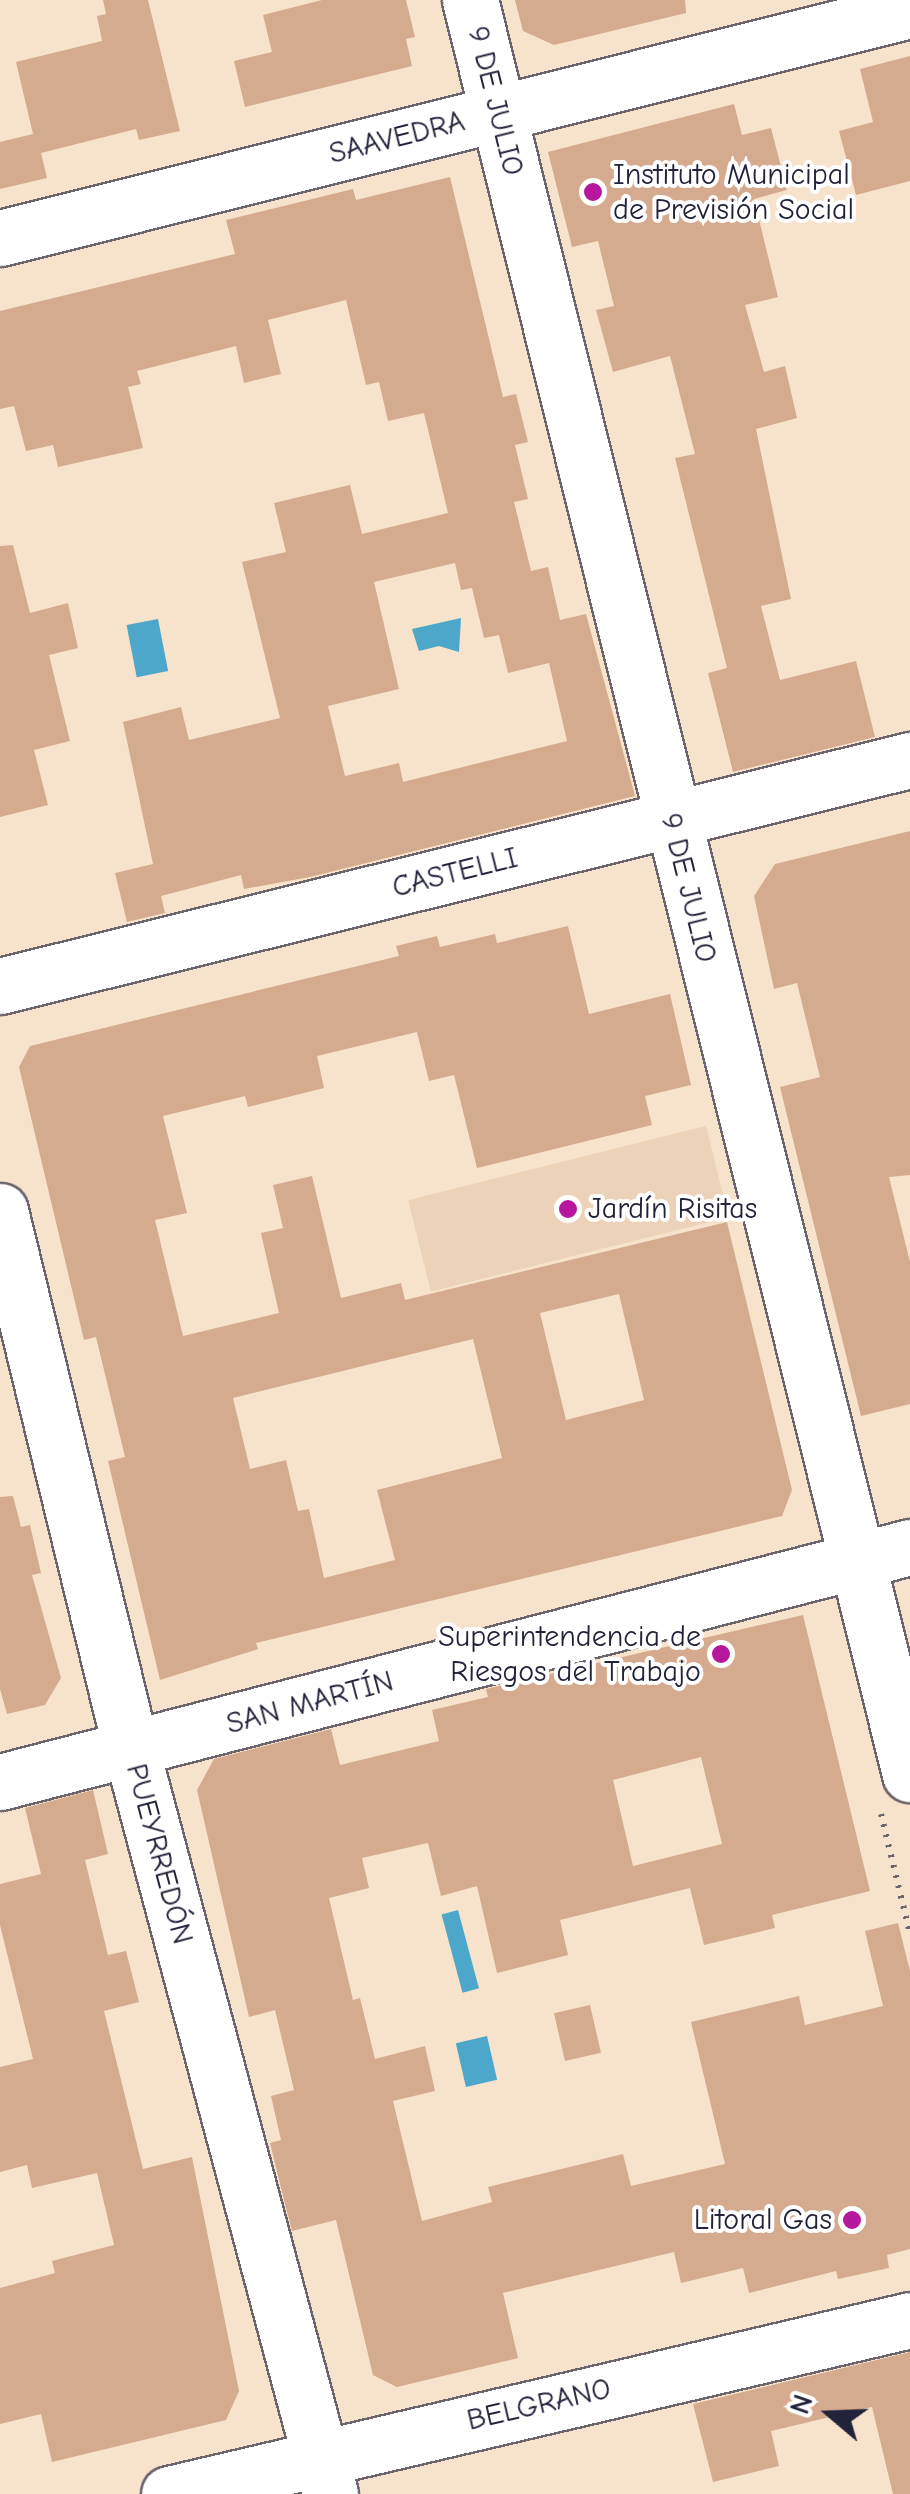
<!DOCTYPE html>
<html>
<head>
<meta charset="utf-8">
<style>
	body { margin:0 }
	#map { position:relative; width:910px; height:2494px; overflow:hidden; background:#f7e2cb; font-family:"Comic Neue",sans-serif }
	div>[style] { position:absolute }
	.built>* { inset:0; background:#ebd2b9; transform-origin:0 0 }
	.water>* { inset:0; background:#4da7ca; transform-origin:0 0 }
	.building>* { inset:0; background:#d5ab8f; transform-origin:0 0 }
	.path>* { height:6px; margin-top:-3px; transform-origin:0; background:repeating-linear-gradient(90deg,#6d656d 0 2.5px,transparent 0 10.5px) }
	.roads { filter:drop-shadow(2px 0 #6d656d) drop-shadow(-2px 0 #6d656d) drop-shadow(0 2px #6d656d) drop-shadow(0 -2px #6d656d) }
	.minor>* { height:55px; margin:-27.5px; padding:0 27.5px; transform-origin:27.5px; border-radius:27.5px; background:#fff }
	.dots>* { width:28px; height:28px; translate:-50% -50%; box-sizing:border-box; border:5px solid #fff; border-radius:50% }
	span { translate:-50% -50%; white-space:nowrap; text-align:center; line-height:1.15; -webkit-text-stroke:8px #fff; paint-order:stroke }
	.street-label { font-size:30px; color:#22223b }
	.poi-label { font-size:30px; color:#22223b }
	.left { translate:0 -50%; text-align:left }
	.right { translate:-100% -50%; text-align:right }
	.north { position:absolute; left:780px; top:2364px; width:100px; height:100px; -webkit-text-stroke:8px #fff; paint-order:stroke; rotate:289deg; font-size:28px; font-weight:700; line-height:40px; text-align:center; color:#22223b }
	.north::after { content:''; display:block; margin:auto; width:35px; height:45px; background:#22223b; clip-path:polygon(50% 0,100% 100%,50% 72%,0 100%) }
</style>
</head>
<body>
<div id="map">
	<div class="built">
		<i style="left:706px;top:1126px;width:94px;height:307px;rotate:76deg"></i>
	</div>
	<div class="water">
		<i style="clip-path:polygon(461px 618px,459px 652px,439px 646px,419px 651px,412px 629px)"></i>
		<i style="left:158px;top:619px;width:53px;height:32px;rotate:79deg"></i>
		<i style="left:458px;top:1910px;width:81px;height:17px;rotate:75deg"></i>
		<i style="left:487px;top:2036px;width:45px;height:32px;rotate:77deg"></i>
	</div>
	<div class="building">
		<i style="clip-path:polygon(103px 0,148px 0,180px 131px,139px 140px,136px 129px,41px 153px,47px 178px,0 189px,0 142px,33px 134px,16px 62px,102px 41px,97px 16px,106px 14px)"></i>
		<i style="clip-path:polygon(322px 0,406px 0,415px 37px,406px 39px,412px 66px,245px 107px,234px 61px,272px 52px,263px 15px)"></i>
		<i style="clip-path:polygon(515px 0,685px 0,686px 13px,554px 45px,523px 31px)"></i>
		<i style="clip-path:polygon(910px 56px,910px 181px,856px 195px,839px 131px,873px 122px,860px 69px)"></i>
		<i style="clip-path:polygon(734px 104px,742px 135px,771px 128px,787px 190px,754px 199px,778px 297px,745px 305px,764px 372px,785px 366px,797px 418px,756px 429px,791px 599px,761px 606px,780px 680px,856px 661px,875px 737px,733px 772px,708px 673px,727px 668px,675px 458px,695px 454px,670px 356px,613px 372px,596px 310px,614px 306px,598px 241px,572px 247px,548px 152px)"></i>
		<i style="clip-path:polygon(evenodd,450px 177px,503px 397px,516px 394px,528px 442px,515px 445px,528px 499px,514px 502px,531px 571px,548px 567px,560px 620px,586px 614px,635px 796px,310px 877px,244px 889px,241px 875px,161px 896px,165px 913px,127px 922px,115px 873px,153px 864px,123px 722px,181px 707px,189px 740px,280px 718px,242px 562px,286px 552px,274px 503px,350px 485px,362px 534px,448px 513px,424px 413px,388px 421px,379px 382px,366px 385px,346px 300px,268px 320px,281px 374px,244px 383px,236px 346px,137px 371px,141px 384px,128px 387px,143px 448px,58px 467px,53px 445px,26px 451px,14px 406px,0 409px,0 311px,235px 254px,226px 220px,353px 189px,356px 200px,450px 177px,455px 563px,461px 590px,472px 588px,484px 638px,499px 635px,508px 673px,549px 663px,567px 741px,403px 782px,399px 763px,345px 776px,328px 706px,399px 689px,374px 582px,455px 563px)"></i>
		<i style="clip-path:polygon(13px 545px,30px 613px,68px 603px,78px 648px,49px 655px,70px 741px,34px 750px,48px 805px,0 817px,0 546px)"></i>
		<i style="clip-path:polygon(910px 831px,910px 1175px,889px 1177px,910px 1262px,910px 1404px,861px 1416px,780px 1087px,820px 1077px,797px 983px,774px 989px,754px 896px,775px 864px)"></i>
		<i style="clip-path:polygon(evenodd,568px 926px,589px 1014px,670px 994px,691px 1085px,645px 1096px,652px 1125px,477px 1168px,454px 1075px,429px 1081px,417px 1032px,317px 1056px,324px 1088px,248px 1107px,245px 1096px,163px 1116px,187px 1213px,155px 1220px,183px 1336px,279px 1313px,261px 1233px,283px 1228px,273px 1185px,312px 1176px,341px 1298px,401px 1283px,405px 1300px,727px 1222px,792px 1490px,782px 1516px,256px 1643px,258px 1649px,160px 1680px,108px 1461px,125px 1457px,96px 1337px,84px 1340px,19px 1067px,30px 1046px,399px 956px,396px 946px,437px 936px,440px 947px,495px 934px,497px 943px,568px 926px,619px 1294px,644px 1400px,566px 1420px,540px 1313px,619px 1294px,568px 926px,473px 1339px,502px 1458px,377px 1490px,395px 1560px,324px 1578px,309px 1509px,298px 1511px,286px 1460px,250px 1469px,233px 1398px,473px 1339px)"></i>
		<i style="clip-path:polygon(13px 1496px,21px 1527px,30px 1525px,41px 1573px,32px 1575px,61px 1678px,45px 1705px,7px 1714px,0 1689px,0 1497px)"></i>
		<i style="clip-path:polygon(evenodd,803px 1615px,870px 1891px,772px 1915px,775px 1928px,704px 1945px,690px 1888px,560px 1920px,568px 1955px,497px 1973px,477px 1886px,441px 1896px,428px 1843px,362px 1858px,369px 1888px,329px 1898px,353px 2000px,360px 1998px,375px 2059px,425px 2046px,435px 2091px,393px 2101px,422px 2221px,492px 2202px,488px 2187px,623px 2154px,631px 2186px,725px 2164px,691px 2022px,799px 1996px,805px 2025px,883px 2006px,865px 1931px,898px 1923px,910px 1971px,910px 2249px,887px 2255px,889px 2268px,838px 2279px,836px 2271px,749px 2293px,743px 2268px,681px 2283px,674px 2252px,503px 2293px,518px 2358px,397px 2387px,373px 2375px,336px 2220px,292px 2231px,284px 2200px,270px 2143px,281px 2140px,271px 2096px,294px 2090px,275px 2010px,249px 2017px,197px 1790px,214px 1759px,331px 1729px,340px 1765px,439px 1741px,432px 1710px,488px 1697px,486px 1689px,803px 1615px,701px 1757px,722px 1844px,633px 1866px,613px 1780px,701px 1757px)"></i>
		<i style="clip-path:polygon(93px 1790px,108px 1854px,85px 1860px,108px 1955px,126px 1951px,139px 2002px,104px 2011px,143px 2169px,192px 2157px,239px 2391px,226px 2420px,52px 2462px,41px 2414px,0 2424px,0 2288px,55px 2273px,52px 2261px,114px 2245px,97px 2173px,32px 2188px,27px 2165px,0 2172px,0 2067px,33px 2059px,0 1925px,0 1884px,41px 1874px,25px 1808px)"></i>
		<i style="left:590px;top:2005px;width:49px;height:37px;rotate:77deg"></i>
		<i style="clip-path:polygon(910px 2352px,910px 2494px,893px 2494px,872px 2407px,771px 2431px,779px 2466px,713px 2482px,693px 2404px)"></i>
	</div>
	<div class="path">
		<i style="left:881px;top:1814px;width:123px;rotate:76.4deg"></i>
	</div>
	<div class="roads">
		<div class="minor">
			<i style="left:470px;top:0;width:1828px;rotate:76.07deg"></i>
			<i style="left:0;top:238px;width:938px;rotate:-14.07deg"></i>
			<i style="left:0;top:986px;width:938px;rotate:-13.95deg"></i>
			<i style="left:0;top:1211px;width:554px;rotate:76.32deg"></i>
			<i style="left:131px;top:1749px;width:771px;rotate:75.04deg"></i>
			<i style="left:0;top:1782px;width:940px;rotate:-14.48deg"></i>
			<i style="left:169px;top:2494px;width:761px;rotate:-13.21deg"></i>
		</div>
	</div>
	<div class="dots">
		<i style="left:593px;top:192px;background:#b5179e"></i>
		<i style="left:568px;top:1209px;background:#b5179e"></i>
		<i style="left:721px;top:1654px;background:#b5179e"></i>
		<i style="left:852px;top:2220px;background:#b5179e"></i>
	</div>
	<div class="street-label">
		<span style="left:495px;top:101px;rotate:76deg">9 DE JULIO</span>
		<span style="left:397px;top:138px;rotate:-14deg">SAAVEDRA</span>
		<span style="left:455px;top:873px;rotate:-14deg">CASTELLI</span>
		<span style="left:688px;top:888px;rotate:76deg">9 DE JULIO</span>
		<span style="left:310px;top:1703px;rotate:-15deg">SAN MARTÍN</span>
		<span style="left:159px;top:1854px;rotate:75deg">PUEYRREDÓN</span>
		<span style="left:539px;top:2405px;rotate:-13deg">BELGRANO</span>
	</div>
	<div class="poi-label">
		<span class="left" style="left:613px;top:192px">Instituto Municipal<br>de Previsión Social</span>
		<span class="left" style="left:588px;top:1209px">Jardín Risitas</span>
		<span class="right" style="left:701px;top:1654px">Superintendencia de<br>Riesgos del Trabajo</span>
		<span class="right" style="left:832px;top:2220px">Litoral Gas</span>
	</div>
	<div class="north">N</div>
</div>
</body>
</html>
